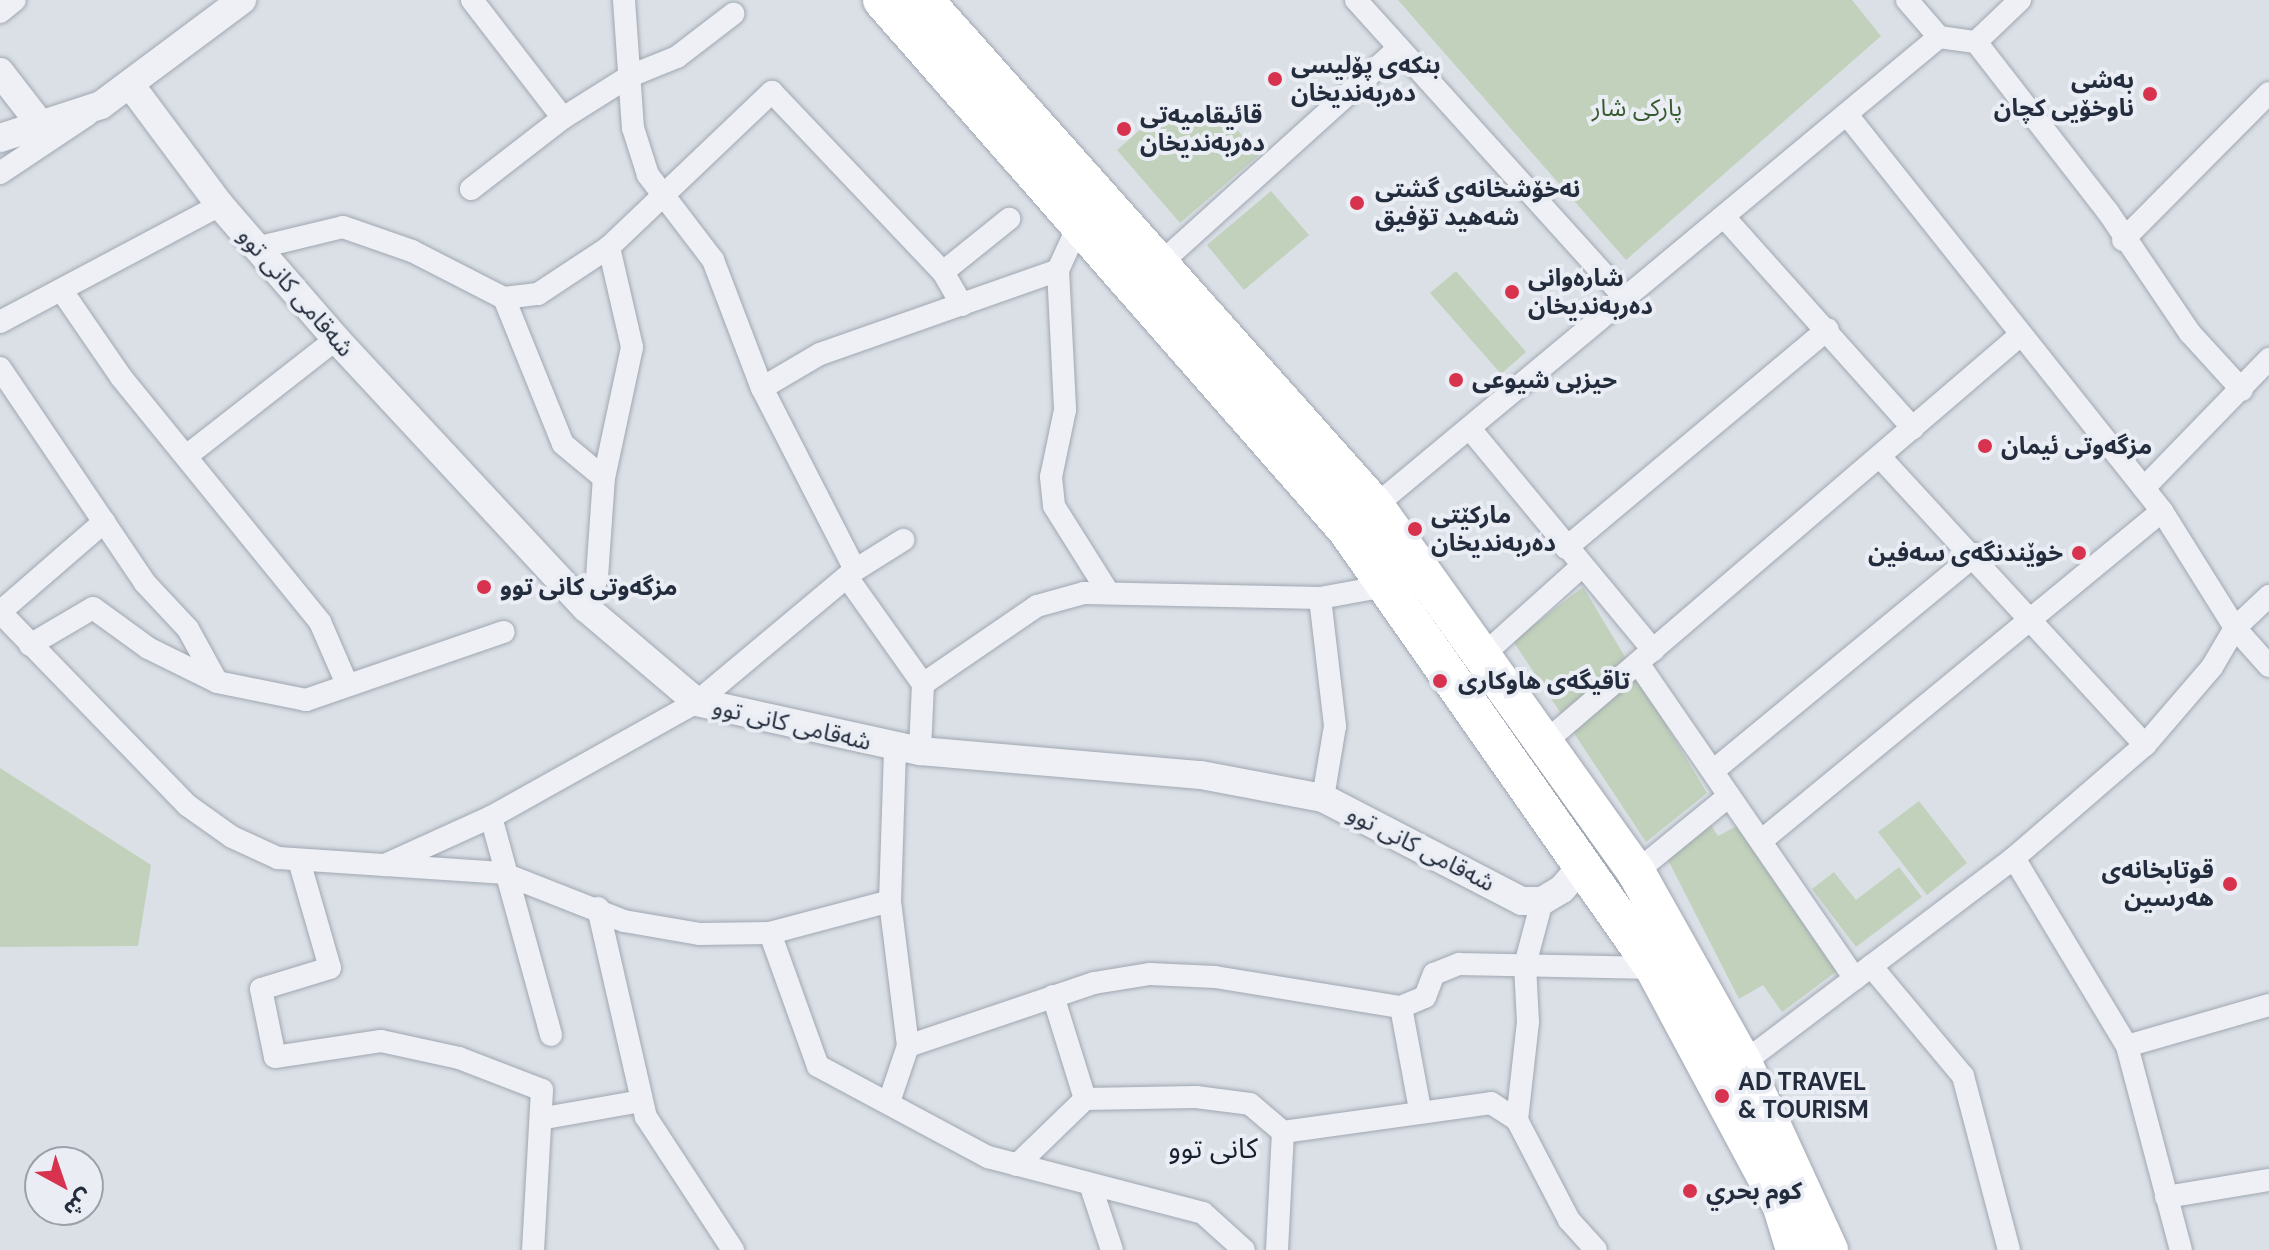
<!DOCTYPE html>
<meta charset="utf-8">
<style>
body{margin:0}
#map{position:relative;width:2269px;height:1250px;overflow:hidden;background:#dbe0e7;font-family:"DM Sans","Noto Sans Arabic",sans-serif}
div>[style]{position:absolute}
.green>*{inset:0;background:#c1d1bb}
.roads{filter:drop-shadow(0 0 2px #a0a7b1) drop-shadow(0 0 2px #a0a7b1)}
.minor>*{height:22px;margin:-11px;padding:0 11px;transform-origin:11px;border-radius:11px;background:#eef0f5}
.tertiary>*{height:28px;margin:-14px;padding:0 14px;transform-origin:14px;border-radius:14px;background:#eef0f5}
.trunk>*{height:38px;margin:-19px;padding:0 19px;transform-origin:19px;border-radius:19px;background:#fff}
.dots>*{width:22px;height:22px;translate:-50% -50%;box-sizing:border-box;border:4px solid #eaeef4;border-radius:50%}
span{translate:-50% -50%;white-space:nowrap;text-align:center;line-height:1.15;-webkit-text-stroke:8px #eaeef4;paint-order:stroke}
.poi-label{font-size:24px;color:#242d3e;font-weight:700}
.left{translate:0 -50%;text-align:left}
.right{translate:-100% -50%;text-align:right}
.park-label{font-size:24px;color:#385a30}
.street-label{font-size:24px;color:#242d3e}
.quarter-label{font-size:28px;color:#161f2e}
.north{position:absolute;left:24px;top:1146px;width:80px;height:80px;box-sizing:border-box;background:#eaeef4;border:2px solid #9ba1ab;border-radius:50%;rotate:140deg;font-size:22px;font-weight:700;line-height:32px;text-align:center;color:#242d3e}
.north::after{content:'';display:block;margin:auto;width:28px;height:36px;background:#d8334e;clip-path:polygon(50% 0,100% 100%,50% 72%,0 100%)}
</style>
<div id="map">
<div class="green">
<div style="clip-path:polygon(1398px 0,1852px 0,1881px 36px,1626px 260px)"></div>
<div style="clip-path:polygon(1214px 103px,1259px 155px,1180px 223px,1117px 150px,1166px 107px,1184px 128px)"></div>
<div style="clip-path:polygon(1271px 191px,1309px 235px,1244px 290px,1207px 245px)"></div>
<div style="clip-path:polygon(1456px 271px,1526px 352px,1501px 374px,1430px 293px)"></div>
<div style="clip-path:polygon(1583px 587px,1707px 793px,1646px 842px,1513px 641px)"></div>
<div style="clip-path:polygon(0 768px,151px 865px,138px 946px,0 947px)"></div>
<div style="clip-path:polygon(1919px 801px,1967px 863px,1927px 895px,1878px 832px)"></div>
<div style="clip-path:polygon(1711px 825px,1718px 836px,1737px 826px,1837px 971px,1782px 1012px,1763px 985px,1739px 999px,1667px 858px)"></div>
<div style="clip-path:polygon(1899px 867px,1922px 897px,1856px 947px,1812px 889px,1834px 872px,1856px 900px)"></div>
</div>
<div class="roads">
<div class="minor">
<div style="left:472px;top:0;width:149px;rotate:52.4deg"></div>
<div style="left:624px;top:0;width:128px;rotate:86deg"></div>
<div style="left:633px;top:128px;width:49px;rotate:72.3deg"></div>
<div style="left:648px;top:175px;width:107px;rotate:52.6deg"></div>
<div style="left:713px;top:260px;width:137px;rotate:69.1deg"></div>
<div style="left:762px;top:388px;width:204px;rotate:62.9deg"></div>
<div style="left:1356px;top:0;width:403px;rotate:47.9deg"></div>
<div style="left:1907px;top:0;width:49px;rotate:49.1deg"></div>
<div style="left:0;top:12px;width:19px;rotate:-39deg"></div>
<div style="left:1976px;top:42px;width:215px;rotate:52.2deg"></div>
<div style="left:2108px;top:212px;width:146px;rotate:55.9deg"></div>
<div style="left:2190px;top:333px;width:77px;rotate:47.6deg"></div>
<div style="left:1848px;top:116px;width:505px;rotate:51.52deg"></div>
<div style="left:2162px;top:511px;width:138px;rotate:58deg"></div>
<div style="left:2235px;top:628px;width:51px;rotate:48.2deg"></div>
<div style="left:0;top:173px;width:105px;rotate:-33.7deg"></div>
<div style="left:471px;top:189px;width:116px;rotate:-37.7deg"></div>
<div style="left:563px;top:118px;width:79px;rotate:-32.1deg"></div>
<div style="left:630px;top:76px;width:51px;rotate:-22deg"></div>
<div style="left:677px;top:57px;width:71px;rotate:-37.5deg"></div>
<div style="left:1725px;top:218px;width:282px;rotate:48.2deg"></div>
<div style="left:1079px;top:224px;width:51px;rotate:114.5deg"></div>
<div style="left:1058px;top:270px;width:140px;rotate:87.1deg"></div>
<div style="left:1065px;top:410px;width:68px;rotate:101.8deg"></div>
<div style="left:1051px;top:477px;width:29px;rotate:84deg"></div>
<div style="left:1054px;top:506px;width:102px;rotate:57.9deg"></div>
<div style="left:2123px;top:240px;width:207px;rotate:-45.2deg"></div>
<div style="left:256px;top:248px;width:89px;rotate:-13.6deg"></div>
<div style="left:343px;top:227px;width:73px;rotate:19.2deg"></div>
<div style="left:412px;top:251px;width:103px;rotate:27.1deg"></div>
<div style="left:504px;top:298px;width:34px;rotate:-7deg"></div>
<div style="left:538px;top:294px;width:85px;rotate:-33.5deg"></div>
<div style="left:609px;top:247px;width:225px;rotate:-43.6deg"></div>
<div style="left:772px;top:92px;width:248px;rotate:46.5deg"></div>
<div style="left:943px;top:272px;width:38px;rotate:60deg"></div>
<div style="left:1163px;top:261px;width:318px;rotate:-42.1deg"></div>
<div style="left:943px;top:272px;width:85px;rotate:-38.8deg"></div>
<div style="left:62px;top:291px;width:104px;rotate:55.5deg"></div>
<div style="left:121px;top:377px;width:316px;rotate:50.9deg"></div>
<div style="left:320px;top:622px;width:68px;rotate:66.5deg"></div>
<div style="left:504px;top:298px;width:157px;rotate:68deg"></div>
<div style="left:563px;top:444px;width:53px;rotate:39.7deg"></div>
<div style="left:0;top:322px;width:249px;rotate:-28deg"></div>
<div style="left:0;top:368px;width:259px;rotate:56deg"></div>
<div style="left:145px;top:583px;width:63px;rotate:46.9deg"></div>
<div style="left:188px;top:629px;width:60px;rotate:61.3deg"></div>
<div style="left:762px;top:388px;width:67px;rotate:-30.4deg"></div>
<div style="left:820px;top:354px;width:252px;rotate:-19.4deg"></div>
<div style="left:1471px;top:430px;width:286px;rotate:50.4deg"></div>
<div style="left:189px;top:454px;width:187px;rotate:-38deg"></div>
<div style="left:1881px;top:458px;width:390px;rotate:47.4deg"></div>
<div style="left:2144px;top:488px;width:180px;rotate:-45.9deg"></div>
<div style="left:1369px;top:511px;width:741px;rotate:-39.75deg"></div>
<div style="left:1939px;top:37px;width:37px;rotate:8deg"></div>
<div style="left:1976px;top:42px;width:61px;rotate:-43.7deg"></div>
<div style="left:1566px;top:548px;width:341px;rotate:-39.9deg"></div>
<div style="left:847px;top:577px;width:131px;rotate:54.6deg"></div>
<div style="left:923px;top:684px;width:67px;rotate:92.6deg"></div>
<div style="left:1320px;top:598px;width:129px;rotate:83.3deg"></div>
<div style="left:1335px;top:726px;width:73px;rotate:99.5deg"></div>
<div style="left:586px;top:608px;width:33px;rotate:-70deg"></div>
<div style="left:597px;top:577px;width:99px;rotate:-86deg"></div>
<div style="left:604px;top:478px;width:134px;rotate:-77.9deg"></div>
<div style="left:632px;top:347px;width:103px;rotate:-103deg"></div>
<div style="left:0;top:612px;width:269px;rotate:45.9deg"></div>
<div style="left:187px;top:805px;width:55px;rotate:35.4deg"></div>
<div style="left:232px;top:837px;width:51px;rotate:24.5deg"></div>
<div style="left:278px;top:858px;width:225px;rotate:3.8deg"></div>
<div style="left:502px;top:873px;width:131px;rotate:21.5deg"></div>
<div style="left:624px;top:921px;width:76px;rotate:9.8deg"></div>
<div style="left:699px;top:934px;width:71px;rotate:-0.8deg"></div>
<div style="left:770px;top:933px;width:124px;rotate:-14.9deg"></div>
<div style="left:0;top:612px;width:138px;rotate:-40.9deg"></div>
<div style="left:30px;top:645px;width:73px;rotate:-30.4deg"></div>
<div style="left:93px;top:608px;width:68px;rotate:36deg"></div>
<div style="left:148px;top:648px;width:77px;rotate:26.2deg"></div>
<div style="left:217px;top:682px;width:91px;rotate:11.4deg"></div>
<div style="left:306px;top:700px;width:209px;rotate:-19deg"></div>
<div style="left:1482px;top:656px;width:135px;rotate:-42deg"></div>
<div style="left:1638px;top:663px;width:383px;rotate:55.5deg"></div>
<div style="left:923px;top:684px;width:138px;rotate:-34.4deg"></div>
<div style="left:1037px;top:606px;width:49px;rotate:-15.5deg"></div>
<div style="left:1084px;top:593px;width:236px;rotate:1.2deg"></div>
<div style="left:1320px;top:598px;width:67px;rotate:-10.3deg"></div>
<div style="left:1544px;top:743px;width:624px;rotate:-40.58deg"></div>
<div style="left:1713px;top:771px;width:341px;rotate:-39.5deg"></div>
<div style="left:491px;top:817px;width:226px;rotate:74.6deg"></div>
<div style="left:1761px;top:841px;width:519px;rotate:-39.45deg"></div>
<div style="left:2014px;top:858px;width:219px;rotate:59deg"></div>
<div style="left:2127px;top:1046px;width:211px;rotate:75.2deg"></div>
<div style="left:300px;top:864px;width:108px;rotate:73.9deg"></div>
<div style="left:330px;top:968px;width:72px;rotate:163.1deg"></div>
<div style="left:261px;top:989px;width:69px;rotate:78.4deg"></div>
<div style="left:275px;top:1057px;width:107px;rotate:-8.6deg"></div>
<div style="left:381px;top:1041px;width:80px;rotate:12.3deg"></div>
<div style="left:459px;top:1058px;width:89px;rotate:21.1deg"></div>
<div style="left:542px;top:1090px;width:160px;rotate:93.2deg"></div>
<div style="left:385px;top:865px;width:116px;rotate:-24.4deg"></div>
<div style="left:491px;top:817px;width:236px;rotate:-29.2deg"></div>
<div style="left:697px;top:702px;width:206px;rotate:-39.9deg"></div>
<div style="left:855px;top:570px;width:57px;rotate:-32deg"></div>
<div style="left:1636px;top:872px;width:120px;rotate:-39.3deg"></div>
<div style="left:1542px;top:901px;width:66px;rotate:104.9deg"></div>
<div style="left:1525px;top:965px;width:57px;rotate:87deg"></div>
<div style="left:1528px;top:1022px;width:99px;rotate:96.4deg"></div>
<div style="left:1517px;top:1120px;width:113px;rotate:62.5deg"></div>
<div style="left:1569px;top:1220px;width:40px;rotate:48deg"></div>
<div style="left:598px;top:908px;width:214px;rotate:77.1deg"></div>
<div style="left:646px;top:1117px;width:159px;rotate:56.8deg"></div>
<div style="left:770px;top:933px;width:141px;rotate:70.2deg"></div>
<div style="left:818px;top:1066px;width:193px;rotate:28.2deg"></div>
<div style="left:988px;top:1157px;width:222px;rotate:14.6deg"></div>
<div style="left:1203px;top:1213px;width:55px;rotate:42.1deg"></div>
<div style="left:1871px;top:966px;width:143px;rotate:50.1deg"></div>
<div style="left:1963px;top:1076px;width:180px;rotate:75.2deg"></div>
<div style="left:1053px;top:996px;width:108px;rotate:72.7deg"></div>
<div style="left:1401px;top:1007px;width:105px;rotate:79.5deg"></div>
<div style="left:908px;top:1046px;width:196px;rotate:-18.7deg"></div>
<div style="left:1094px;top:983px;width:57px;rotate:-9.1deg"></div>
<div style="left:1150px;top:974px;width:65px;rotate:2.6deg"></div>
<div style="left:1215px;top:977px;width:188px;rotate:9.2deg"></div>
<div style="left:1401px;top:1007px;width:26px;rotate:-23deg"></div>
<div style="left:1425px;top:997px;width:25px;rotate:-69deg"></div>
<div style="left:1434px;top:974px;width:27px;rotate:-22deg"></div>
<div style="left:1459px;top:964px;width:195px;rotate:1.2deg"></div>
<div style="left:2127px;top:1046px;width:148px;rotate:-16.1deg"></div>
<div style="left:1743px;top:1063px;width:340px;rotate:-37.1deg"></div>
<div style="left:2014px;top:858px;width:173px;rotate:-40.8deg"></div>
<div style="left:2145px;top:745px;width:103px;rotate:-49.3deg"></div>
<div style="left:2212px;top:667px;width:45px;rotate:-59.5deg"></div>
<div style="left:2235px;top:628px;width:47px;rotate:-43.3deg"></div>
<div style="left:889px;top:1102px;width:59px;rotate:-71.3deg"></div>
<div style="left:908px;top:1046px;width:146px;rotate:-97.1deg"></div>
<div style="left:890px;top:901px;width:154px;rotate:-88.1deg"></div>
<div style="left:545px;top:1118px;width:97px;rotate:-10deg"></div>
<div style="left:1017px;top:1165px;width:95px;rotate:-44.1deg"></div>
<div style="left:1085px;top:1099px;width:111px;rotate:-1deg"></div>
<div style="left:1196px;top:1097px;width:54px;rotate:7.4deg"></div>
<div style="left:1250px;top:1104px;width:43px;rotate:40.3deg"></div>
<div style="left:1283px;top:1132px;width:210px;rotate:-7.9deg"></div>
<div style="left:1491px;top:1103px;width:31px;rotate:33deg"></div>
<div style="left:1091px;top:1187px;width:66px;rotate:71.6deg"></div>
<div style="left:2166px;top:1197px;width:104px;rotate:-9.4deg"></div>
<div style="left:1277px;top:1250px;width:118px;rotate:-87.1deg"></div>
</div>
<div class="tertiary">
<div style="left:0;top:72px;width:67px;rotate:52.3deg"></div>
<div style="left:132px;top:87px;width:147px;rotate:53.3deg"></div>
<div style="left:220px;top:205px;width:177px;rotate:49.1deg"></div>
<div style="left:336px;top:339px;width:367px;rotate:47.1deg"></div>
<div style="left:586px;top:608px;width:145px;rotate:40.3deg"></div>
<div style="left:697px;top:702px;width:228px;rotate:12.4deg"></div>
<div style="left:920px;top:751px;width:282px;rotate:4.9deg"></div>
<div style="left:1201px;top:775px;width:124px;rotate:10.7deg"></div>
<div style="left:1323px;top:798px;width:224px;rotate:27.4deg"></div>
<div style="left:1522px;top:901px;width:20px"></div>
<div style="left:1542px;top:901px;width:23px;rotate:-31deg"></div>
<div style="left:1562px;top:889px;width:33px;rotate:-49deg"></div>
<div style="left:0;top:138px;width:106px;rotate:-18.1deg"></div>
<div style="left:101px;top:105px;width:176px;rotate:-36.7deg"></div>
</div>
<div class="trunk">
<div style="left:882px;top:0;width:704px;rotate:48.75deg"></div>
<div style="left:1346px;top:529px;width:536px;rotate:54.95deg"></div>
<div style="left:1654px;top:968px;width:271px;rotate:61.8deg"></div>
<div style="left:1782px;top:1207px;width:45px;rotate:73.2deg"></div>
<div style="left:924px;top:0;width:678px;rotate:48.29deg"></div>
<div style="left:1375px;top:506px;width:450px;rotate:54.5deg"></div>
<div style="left:1636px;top:872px;width:219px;rotate:60.7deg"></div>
<div style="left:1743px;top:1063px;width:206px;rotate:65.3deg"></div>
</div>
</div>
<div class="dots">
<div style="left:1275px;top:79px;background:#d8334e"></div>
<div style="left:2150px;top:94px;background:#d8334e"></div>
<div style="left:1124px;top:129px;background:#d8334e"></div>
<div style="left:1357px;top:203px;background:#d8334e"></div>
<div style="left:1512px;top:292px;background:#d8334e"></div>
<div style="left:1456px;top:380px;background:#d8334e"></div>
<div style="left:1985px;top:446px;background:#d8334e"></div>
<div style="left:1415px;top:529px;background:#d8334e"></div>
<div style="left:2079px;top:553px;background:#d8334e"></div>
<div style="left:484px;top:587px;background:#d8334e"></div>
<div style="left:1440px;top:681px;background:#d8334e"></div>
<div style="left:2230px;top:884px;background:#d8334e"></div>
<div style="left:1722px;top:1096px;background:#d8334e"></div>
<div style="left:1690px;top:1191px;background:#d8334e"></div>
</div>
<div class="poi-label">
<span class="left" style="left:1291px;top:79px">بنکەی پۆلیسی<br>دەربەندیخان</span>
<span class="right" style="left:2134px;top:94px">بەشی<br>ناوخۆیی کچان</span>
<span class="left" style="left:1140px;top:129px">قائیقامیەتی<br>دەربەندیخان</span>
<span class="left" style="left:1375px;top:203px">نەخۆشخانەی گشتی<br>شەهید تۆفیق</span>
<span class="left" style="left:1528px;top:292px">شارەوانی<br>دەربەندیخان</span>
<span class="left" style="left:1472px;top:380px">حیزبی شیوعی</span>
<span class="left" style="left:2001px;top:446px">مزگەوتی ئیمان</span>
<span class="left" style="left:1431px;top:529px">مارکێتی<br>دەربەندیخان</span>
<span class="right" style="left:2063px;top:553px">خوێندنگەی سەفین</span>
<span class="left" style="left:500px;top:587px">مزگەوتی کانی توو</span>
<span class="left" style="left:1458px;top:681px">تاقیگەی هاوکاری</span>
<span class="right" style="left:2214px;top:884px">قوتابخانەی<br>هەرسین</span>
<span class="left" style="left:1738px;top:1096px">AD TRAVEL<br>&amp; TOURISM</span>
<span class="left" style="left:1706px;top:1191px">کوم بحري</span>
</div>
<div class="park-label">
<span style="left:1637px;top:108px">پاركى شار</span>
</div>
<div class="street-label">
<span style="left:296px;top:292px;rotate:49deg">شەقامی کانی توو</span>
<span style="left:792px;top:724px;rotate:13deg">شەقامی کانی توو</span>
<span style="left:1421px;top:848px;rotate:27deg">شەقامی کانی توو</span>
</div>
<div class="quarter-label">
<span style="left:1213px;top:1149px">کانی توو</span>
</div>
<div class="north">ش</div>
</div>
